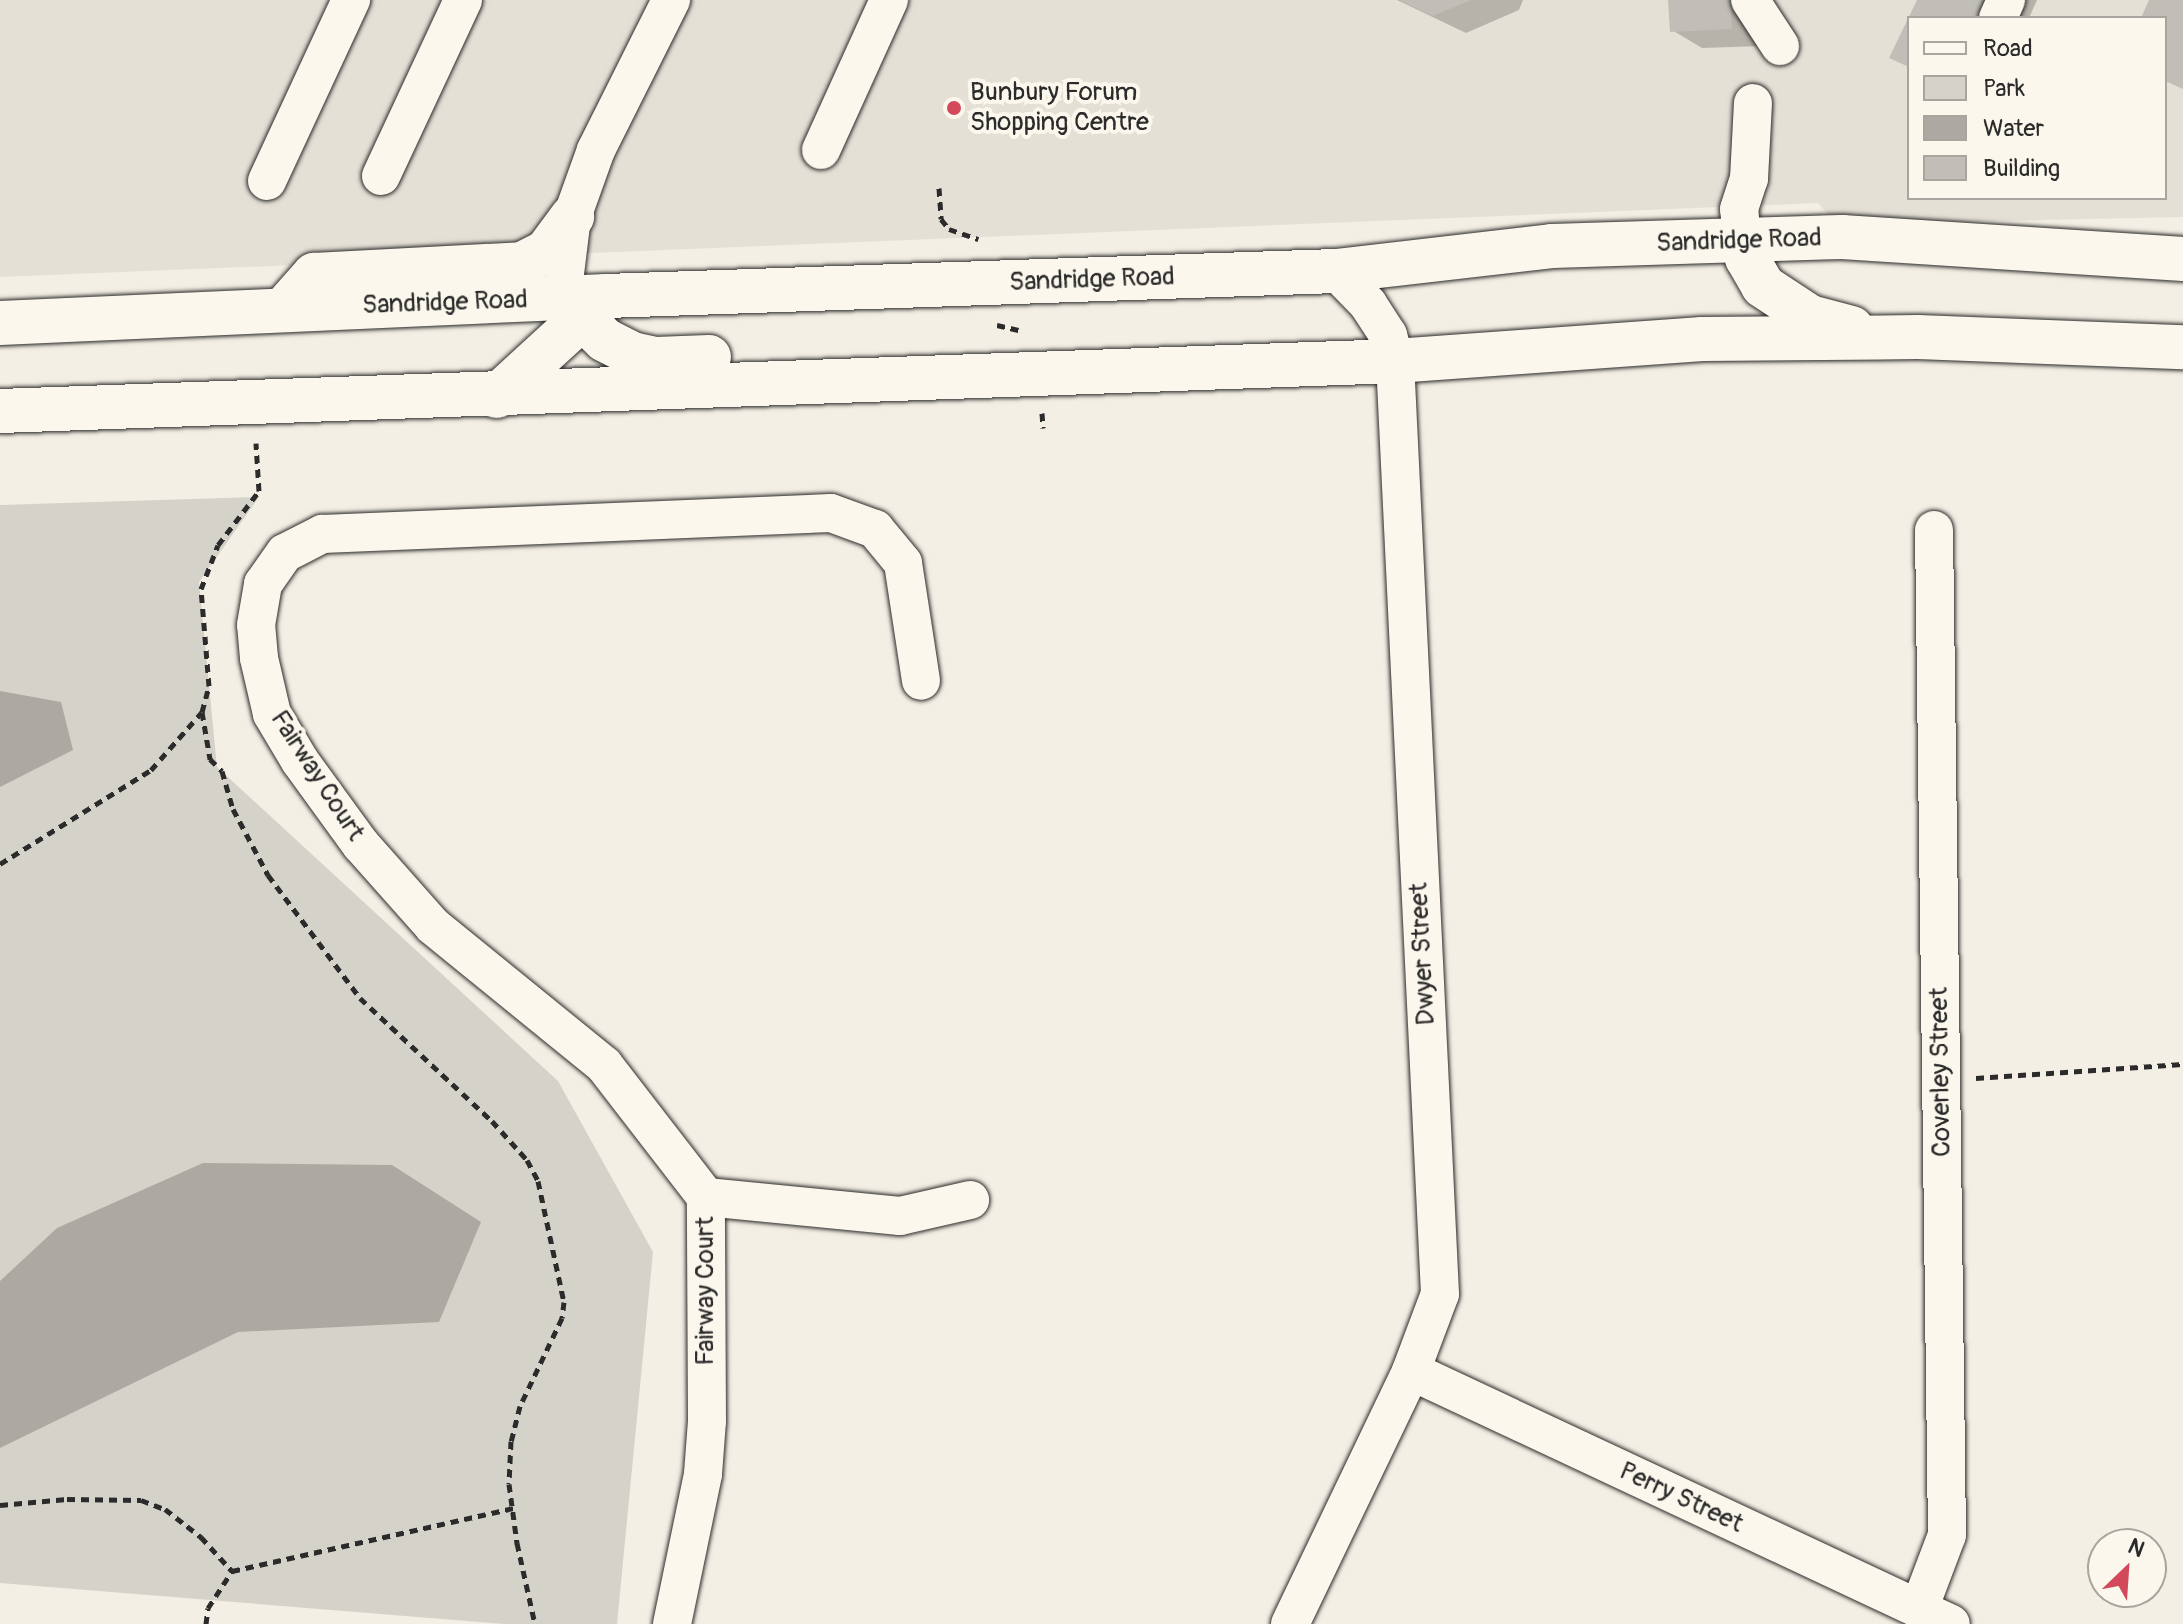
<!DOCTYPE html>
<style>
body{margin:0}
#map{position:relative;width:2183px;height:1624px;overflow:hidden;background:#f3efe4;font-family:Pangolin,sans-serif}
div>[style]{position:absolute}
.built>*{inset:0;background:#e4e0d6}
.green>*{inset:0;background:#d5d2c9}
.water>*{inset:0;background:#aca9a2}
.shadow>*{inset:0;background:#0003}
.building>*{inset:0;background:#c0beb6}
.path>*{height:5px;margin-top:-2.5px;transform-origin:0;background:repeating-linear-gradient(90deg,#2b2b2b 0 8px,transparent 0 14px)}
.roads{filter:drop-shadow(0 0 2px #2b2b2b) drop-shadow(0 0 2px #2b2b2b)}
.minor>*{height:38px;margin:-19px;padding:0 19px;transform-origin:19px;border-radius:19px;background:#fbf7ec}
.major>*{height:44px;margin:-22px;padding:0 22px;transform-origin:22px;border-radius:22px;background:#fbf7ec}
.dots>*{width:22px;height:22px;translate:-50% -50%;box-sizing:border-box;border:4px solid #fbf7ec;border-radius:50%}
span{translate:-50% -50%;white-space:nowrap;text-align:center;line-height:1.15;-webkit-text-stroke:8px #fbf7ec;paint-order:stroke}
.poi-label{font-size:26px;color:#2b2b2b}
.left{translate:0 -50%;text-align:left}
.street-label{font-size:26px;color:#2b2b2b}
.legend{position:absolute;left:1907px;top:16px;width:260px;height:184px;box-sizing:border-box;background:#fbf7ec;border:2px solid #a8a59f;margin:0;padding:10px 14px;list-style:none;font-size:24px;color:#2b2b2b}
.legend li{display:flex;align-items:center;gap:16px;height:40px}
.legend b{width:40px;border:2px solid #a8a59f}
.north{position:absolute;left:2087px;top:1528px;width:80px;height:80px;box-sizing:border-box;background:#fbf7ec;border:2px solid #a8a59f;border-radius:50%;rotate:25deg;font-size:22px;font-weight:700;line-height:32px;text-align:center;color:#2b2b2b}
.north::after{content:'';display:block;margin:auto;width:28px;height:36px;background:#d1495b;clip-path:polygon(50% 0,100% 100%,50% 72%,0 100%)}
</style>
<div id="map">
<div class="built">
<div style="clip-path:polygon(evenodd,0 0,2183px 0,2183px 217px,1852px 224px,1831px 218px,1818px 203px,0 277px,0 0,1909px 18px,2165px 18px,2165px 198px,1909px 198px,1909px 18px)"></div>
</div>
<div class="green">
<div style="clip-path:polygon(259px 497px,199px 582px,217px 767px,558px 1081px,653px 1252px,617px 1624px,504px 1624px,0 1583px,0 505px)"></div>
</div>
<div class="water">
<div style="clip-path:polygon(0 691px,61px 702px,73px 750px,0 787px)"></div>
<div style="clip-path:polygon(203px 1163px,392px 1165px,481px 1222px,439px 1322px,238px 1332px,0 1448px,0 1281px,57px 1228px)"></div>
</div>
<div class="shadow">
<div style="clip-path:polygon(1397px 0,1523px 0,1519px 10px,1466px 33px)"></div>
<div style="clip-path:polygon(1670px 0,1760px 0,1762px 46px,1702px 48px,1672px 30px)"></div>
<div style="clip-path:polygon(1919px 0,2037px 0,2029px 18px,1910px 18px)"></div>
</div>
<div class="building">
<div style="clip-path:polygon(1399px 0,1471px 0,1433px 16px)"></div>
<div style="clip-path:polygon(1668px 0,1730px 0,1732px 29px,1670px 32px)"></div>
<div style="clip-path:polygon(1917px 0,1998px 0,1990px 18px,1909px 18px,1909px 67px,1889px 58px)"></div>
<div style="clip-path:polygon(2149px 0,2183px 0,2183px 89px,2165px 81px,2165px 18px,2141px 18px)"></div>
</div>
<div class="path">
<div style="left:939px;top:188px;width:31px;rotate:86deg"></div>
<div style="left:941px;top:219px;width:13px;rotate:51deg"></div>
<div style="left:949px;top:229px;width:31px;rotate:19deg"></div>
<div style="left:997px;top:325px;width:22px;rotate:13deg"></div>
<div style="left:1042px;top:413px;width:15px;rotate:86deg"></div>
<div style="left:202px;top:712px;width:48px;rotate:80.3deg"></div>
<div style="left:210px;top:759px;width:17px;rotate:45deg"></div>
<div style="left:222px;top:771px;width:40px;rotate:74deg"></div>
<div style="left:233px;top:809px;width:75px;rotate:62.1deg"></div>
<div style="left:268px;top:875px;width:154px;rotate:53.2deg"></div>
<div style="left:360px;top:998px;width:180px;rotate:43deg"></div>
<div style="left:492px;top:1121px;width:52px;rotate:48.1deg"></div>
<div style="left:527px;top:1160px;width:24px;rotate:62deg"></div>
<div style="left:538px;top:1181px;width:124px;rotate:77.9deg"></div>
<div style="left:564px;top:1302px;width:16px;rotate:97deg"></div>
<div style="left:562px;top:1318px;width:98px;rotate:115.5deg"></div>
<div style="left:520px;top:1406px;width:36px;rotate:104deg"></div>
<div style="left:511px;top:1441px;width:43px;rotate:92.7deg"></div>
<div style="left:509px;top:1484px;width:60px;rotate:82.3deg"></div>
<div style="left:517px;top:1543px;width:83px;rotate:77.5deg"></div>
<div style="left:0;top:864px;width:178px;rotate:-31.9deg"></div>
<div style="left:151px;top:770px;width:77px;rotate:-48.7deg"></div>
<div style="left:202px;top:712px;width:27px;rotate:-75deg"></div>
<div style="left:209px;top:686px;width:97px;rotate:-94.7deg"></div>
<div style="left:201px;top:589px;width:47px;rotate:-68.9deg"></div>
<div style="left:218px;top:545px;width:68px;rotate:-52.8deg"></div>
<div style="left:259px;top:491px;width:48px;rotate:-93.6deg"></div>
<div style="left:1976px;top:1078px;width:207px;rotate:-3.9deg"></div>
<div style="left:0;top:1505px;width:67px;rotate:-5.1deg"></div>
<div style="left:67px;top:1499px;width:74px;rotate:0.8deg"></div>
<div style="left:141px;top:1500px;width:26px;rotate:21deg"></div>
<div style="left:165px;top:1509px;width:46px;rotate:37.9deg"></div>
<div style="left:201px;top:1537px;width:46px;rotate:47.6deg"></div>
<div style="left:206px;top:1624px;width:16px;rotate:-83deg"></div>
<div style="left:208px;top:1608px;width:44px;rotate:-57deg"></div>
<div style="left:232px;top:1571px;width:288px;rotate:-12.6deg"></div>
</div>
<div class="roads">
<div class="minor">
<div style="left:1750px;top:0;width:55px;rotate:56.9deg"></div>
<div style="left:1998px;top:18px;width:20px;rotate:-66deg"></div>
<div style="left:821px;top:150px;width:165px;rotate:-65.6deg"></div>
<div style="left:381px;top:176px;width:194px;rotate:-65deg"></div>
<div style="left:267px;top:181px;width:200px;rotate:-65.1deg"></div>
<div style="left:1742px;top:241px;width:32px;rotate:-95deg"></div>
<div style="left:1739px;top:209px;width:32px;rotate:-72deg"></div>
<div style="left:1749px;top:179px;width:76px;rotate:-87deg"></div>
<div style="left:562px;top:298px;width:82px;rotate:-83deg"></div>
<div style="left:572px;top:217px;width:71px;rotate:-70.3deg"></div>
<div style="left:596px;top:150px;width:168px;rotate:-63.4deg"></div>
<div style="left:706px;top:1197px;width:195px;rotate:5.6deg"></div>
<div style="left:900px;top:1216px;width:72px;rotate:-12.9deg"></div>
<div style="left:1411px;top:1371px;width:596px;rotate:25.1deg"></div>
<div style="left:1919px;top:1609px;width:79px;rotate:-69.3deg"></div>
<div style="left:1947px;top:1535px;width:1005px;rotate:-90.74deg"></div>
<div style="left:672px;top:1624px;width:153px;rotate:-78.3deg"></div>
<div style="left:703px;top:1474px;width:53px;rotate:-85.7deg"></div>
<div style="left:707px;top:1421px;width:224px;rotate:-90.3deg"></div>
<div style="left:706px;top:1197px;width:167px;rotate:-127.7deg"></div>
<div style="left:604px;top:1065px;width:220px;rotate:-140.9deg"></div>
<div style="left:433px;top:926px;width:108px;rotate:-131.6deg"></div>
<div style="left:361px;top:845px;width:104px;rotate:-126deg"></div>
<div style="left:300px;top:761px;width:55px;rotate:-120.8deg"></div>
<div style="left:272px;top:714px;width:57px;rotate:-103.1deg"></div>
<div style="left:259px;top:658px;width:33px;rotate:-95deg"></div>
<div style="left:256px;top:625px;width:42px;rotate:-80.3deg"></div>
<div style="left:263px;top:584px;width:38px;rotate:-55deg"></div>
<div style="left:285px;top:553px;width:42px;rotate:-27.2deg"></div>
<div style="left:322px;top:534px;width:509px;rotate:-2.36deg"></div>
<div style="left:831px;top:513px;width:47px;rotate:20deg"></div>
<div style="left:875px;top:529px;width:44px;rotate:50.5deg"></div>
<div style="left:903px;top:563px;width:119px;rotate:81.3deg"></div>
<div style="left:1290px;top:1624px;width:280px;rotate:-64.4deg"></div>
<div style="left:1411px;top:1371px;width:82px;rotate:-69.4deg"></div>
<div style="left:1440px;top:1294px;width:934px;rotate:-92.76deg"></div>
<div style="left:1395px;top:361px;width:27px;rotate:-105deg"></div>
<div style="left:1388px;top:335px;width:37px;rotate:-123deg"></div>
<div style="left:1368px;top:304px;width:46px;rotate:-134.1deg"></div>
</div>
<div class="major">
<div style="left:1742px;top:241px;width:18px;rotate:74deg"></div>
<div style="left:1747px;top:258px;width:32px;rotate:60deg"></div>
<div style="left:1763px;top:286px;width:56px;rotate:33.4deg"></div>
<div style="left:1810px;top:317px;width:43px;rotate:14.7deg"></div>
<div style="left:562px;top:298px;width:60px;rotate:44.3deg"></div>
<div style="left:605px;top:340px;width:30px;rotate:27deg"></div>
<div style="left:632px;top:354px;width:25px;rotate:12deg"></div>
<div style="left:656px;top:359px;width:53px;rotate:-2.2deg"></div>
<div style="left:283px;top:310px;width:47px;rotate:-48.5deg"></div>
<div style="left:314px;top:275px;width:208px;rotate:-3deg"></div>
<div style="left:522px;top:264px;width:27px;rotate:-27deg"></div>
<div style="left:546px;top:252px;width:44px;rotate:-53.4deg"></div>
<div style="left:0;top:323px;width:607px;rotate:-2.55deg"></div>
<div style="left:606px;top:296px;width:730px;rotate:-1.96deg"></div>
<div style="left:1336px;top:271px;width:217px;rotate:-6.6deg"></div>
<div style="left:1552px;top:246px;width:290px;rotate:-1.8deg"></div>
<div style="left:1842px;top:237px;width:342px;rotate:3.7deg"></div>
<div style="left:497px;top:396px;width:145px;rotate:-42.5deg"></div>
<div style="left:0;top:411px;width:1396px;rotate:-2.05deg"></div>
<div style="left:1395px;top:361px;width:308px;rotate:-4.1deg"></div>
<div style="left:1702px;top:339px;width:216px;rotate:-0.5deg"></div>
<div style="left:1918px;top:337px;width:265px;rotate:2.2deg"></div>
</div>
</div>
<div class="dots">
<div style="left:954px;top:108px;background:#d1495b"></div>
</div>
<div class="poi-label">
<span class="left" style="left:970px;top:108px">Bunbury Forum<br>Shopping Centre</span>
</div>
<div class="street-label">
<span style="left:1739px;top:241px;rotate:-2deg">Sandridge Road</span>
<span style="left:1092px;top:280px;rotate:-2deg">Sandridge Road</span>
<span style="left:445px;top:303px;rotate:-2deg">Sandridge Road</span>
<span style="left:317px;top:776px;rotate:57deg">Fairway Court</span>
<span style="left:1423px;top:954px;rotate:-93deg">Dwyer Street</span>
<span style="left:1941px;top:1072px;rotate:-91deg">Coverley Street</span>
<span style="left:706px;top:1291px;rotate:-90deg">Fairway Court</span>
<span style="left:1681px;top:1498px;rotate:25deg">Perry Street</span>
</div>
<ul class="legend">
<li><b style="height:10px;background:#fbf7ec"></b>Road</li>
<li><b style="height:22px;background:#d5d2c9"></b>Park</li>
<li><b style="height:22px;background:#aca9a2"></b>Water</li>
<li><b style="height:22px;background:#c0beb6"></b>Building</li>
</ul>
<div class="north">N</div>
</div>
